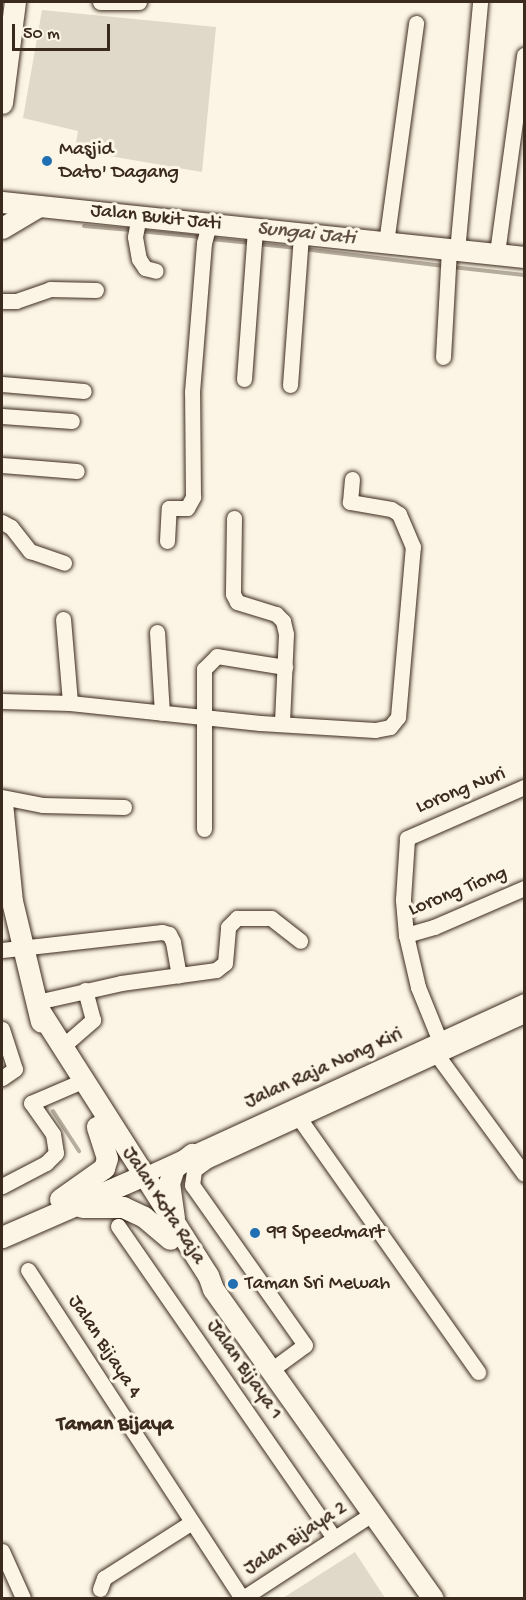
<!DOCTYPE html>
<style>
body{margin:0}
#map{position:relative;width:526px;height:1600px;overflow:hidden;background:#fcf5e5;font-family:"Gochi Hand",sans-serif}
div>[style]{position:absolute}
.green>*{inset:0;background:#e0d8c8}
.stream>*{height:4px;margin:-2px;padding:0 2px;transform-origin:2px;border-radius:2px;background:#b7ad9e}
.roads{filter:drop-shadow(0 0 2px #3b2a1e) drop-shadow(0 0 2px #3b2a1e)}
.street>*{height:15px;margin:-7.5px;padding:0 7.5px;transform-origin:7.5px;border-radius:7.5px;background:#fcf5e5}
.secondary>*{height:21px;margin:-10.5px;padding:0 10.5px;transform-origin:10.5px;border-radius:10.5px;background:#fcf5e5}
.dots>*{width:16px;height:16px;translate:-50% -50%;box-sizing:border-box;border:3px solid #fcf5e5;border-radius:50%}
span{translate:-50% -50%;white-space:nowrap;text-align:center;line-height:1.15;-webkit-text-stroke:6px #fcf5e5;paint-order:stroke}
.poi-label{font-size:20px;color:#3b2a1e}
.left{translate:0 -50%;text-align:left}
.street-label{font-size:20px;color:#3b2a1e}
.water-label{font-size:21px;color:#605144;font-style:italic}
.neighbourhood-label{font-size:21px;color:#3b2a1e;font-weight:700}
.frame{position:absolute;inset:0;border:3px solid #3b2a1e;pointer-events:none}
.scale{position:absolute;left:12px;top:24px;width:98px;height:27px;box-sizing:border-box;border:3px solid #3b2a1e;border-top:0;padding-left:8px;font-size:18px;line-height:21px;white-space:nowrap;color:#3b2a1e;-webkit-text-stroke:4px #fcf5e5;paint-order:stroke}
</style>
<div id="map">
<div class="green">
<div style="clip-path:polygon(42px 10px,216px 27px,202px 172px,75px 150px,78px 131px,23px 118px)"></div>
<div style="clip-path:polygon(355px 1552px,385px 1598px,283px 1598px)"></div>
</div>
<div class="stream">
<div style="left:84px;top:226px;width:47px;rotate:4.9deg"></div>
<div style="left:139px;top:231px;width:61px;rotate:5.6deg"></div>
<div style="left:211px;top:239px;width:40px;rotate:5.7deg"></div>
<div style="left:258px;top:244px;width:37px;rotate:6deg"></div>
<div style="left:303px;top:249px;width:142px;rotate:6.9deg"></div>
<div style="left:452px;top:267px;width:72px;rotate:6.3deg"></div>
<div style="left:53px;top:1111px;width:48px;rotate:57deg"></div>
</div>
<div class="roads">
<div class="street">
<div style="left:100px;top:2px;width:39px"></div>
<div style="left:139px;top:216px;width:21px;rotate:101deg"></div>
<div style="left:135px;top:237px;width:22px;rotate:80deg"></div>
<div style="left:139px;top:259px;width:11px;rotate:56deg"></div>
<div style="left:145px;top:268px;width:11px;rotate:15deg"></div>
<div style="left:386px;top:243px;width:222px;rotate:-82.2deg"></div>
<div style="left:457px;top:251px;width:250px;rotate:-84.7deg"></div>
<div style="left:497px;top:253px;width:200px;rotate:-82.2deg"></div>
<div style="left:2px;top:301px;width:14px"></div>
<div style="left:16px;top:301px;width:36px;rotate:-19deg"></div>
<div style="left:50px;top:289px;width:46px;rotate:1.2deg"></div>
<div style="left:443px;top:357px;width:107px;rotate:-86.8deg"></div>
<div style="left:244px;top:379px;width:150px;rotate:-85.8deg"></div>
<div style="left:2px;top:384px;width:82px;rotate:4.9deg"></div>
<div style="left:290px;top:385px;width:151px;rotate:-85.8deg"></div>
<div style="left:2px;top:416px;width:70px;rotate:4.1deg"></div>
<div style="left:2px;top:465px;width:75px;rotate:4.6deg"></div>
<div style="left:234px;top:518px;width:76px;rotate:90.8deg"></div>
<div style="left:233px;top:594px;width:9px;rotate:63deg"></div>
<div style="left:237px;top:602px;width:41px;rotate:17.1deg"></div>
<div style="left:276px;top:614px;width:10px;rotate:45deg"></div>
<div style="left:283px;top:621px;width:13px;rotate:77deg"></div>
<div style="left:286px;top:634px;width:88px;rotate:92.6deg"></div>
<div style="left:2px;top:522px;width:10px;rotate:29deg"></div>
<div style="left:11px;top:527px;width:31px;rotate:52deg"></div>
<div style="left:30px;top:551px;width:36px;rotate:19deg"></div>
<div style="left:167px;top:541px;width:33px;rotate:-87deg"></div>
<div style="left:169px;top:508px;width:18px"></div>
<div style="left:187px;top:508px;width:13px;rotate:-61deg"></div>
<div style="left:193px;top:497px;width:105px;rotate:-90.5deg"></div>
<div style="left:192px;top:392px;width:149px;rotate:-85.4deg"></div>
<div style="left:204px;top:243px;width:20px;rotate:-75deg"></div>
<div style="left:63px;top:619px;width:84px;rotate:85.2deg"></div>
<div style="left:157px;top:632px;width:81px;rotate:86.5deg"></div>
<div style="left:2px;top:701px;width:68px;rotate:1.7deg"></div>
<div style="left:70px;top:703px;width:191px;rotate:6deg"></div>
<div style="left:260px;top:723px;width:115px;rotate:3.5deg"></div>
<div style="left:375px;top:730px;width:15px;rotate:-11deg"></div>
<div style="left:390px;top:727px;width:13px;rotate:-51deg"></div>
<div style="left:398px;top:717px;width:171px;rotate:-85deg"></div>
<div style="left:413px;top:547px;width:36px;rotate:-113deg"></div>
<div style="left:399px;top:514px;width:9px;rotate:-148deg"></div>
<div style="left:391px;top:509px;width:42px;rotate:-170.3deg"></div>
<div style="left:350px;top:502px;width:23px;rotate:-85deg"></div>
<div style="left:2px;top:797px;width:42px;rotate:11deg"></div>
<div style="left:43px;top:805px;width:81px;rotate:1.4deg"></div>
<div style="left:204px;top:829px;width:160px;rotate:-90deg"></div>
<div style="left:204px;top:669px;width:18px;rotate:-45deg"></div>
<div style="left:217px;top:656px;width:69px;rotate:9.2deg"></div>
<div style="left:406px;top:935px;width:29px;rotate:-16deg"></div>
<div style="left:434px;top:927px;width:98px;rotate:-23.4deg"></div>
<div style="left:2px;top:950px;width:161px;rotate:-6.4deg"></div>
<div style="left:162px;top:932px;width:7px;rotate:16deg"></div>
<div style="left:169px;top:934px;width:9px;rotate:63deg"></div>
<div style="left:173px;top:942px;width:34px;rotate:80deg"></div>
<div style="left:37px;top:1002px;width:86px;rotate:-12.7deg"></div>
<div style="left:121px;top:983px;width:96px;rotate:-7.8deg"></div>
<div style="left:216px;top:970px;width:11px;rotate:-38deg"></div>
<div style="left:225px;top:963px;width:36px;rotate:-85deg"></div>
<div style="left:228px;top:927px;width:13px;rotate:-45deg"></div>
<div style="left:237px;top:918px;width:34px"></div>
<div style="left:271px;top:918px;width:37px;rotate:38deg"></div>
<div style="left:2px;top:1029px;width:42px;rotate:72deg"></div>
<div style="left:15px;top:1069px;width:16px;rotate:145deg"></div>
<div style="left:439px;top:1039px;width:56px;rotate:-112deg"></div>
<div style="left:418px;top:987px;width:53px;rotate:-103deg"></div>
<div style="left:406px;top:935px;width:36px;rotate:-95deg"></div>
<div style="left:403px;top:899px;width:61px;rotate:-86.2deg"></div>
<div style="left:407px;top:838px;width:128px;rotate:-23.6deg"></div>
<div style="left:63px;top:1046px;width:40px;rotate:-41deg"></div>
<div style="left:93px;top:1020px;width:31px;rotate:-105deg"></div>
<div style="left:437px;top:1055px;width:147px;rotate:53.8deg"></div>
<div style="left:299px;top:1118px;width:311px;rotate:54.8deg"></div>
<div style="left:142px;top:1176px;width:420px;rotate:-24.6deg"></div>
<div style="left:2px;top:1186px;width:50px;rotate:-27.6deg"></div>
<div style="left:46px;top:1163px;width:14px;rotate:-45deg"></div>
<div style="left:56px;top:1153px;width:19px;rotate:-99deg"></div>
<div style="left:53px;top:1134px;width:38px;rotate:-125deg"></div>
<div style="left:31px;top:1103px;width:56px;rotate:-23.3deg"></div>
<div style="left:118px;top:1226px;width:379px;rotate:55.3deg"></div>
<div style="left:28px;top:1270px;width:392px;rotate:56.9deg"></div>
<div style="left:271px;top:1370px;width:42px;rotate:-36.3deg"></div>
<div style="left:305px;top:1345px;width:196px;rotate:-125.2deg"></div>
<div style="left:192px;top:1185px;width:15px;rotate:-82deg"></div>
<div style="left:194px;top:1170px;width:17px;rotate:-36deg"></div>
<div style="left:208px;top:1160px;width:348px;rotate:-24.6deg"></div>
<div style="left:2px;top:1551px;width:51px;rotate:65.9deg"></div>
<div style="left:100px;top:1589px;width:12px;rotate:-70deg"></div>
<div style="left:104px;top:1578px;width:104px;rotate:-32.5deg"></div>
<div style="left:243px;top:1598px;width:154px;rotate:-33.1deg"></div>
</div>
<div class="secondary">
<div style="left:2px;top:103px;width:102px;rotate:-82.7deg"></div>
<div style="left:2px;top:202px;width:525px;rotate:6.01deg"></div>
<div style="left:2px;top:228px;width:43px;rotate:-30.7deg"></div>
<div style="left:2px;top:803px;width:99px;rotate:84.2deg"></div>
<div style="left:12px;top:901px;width:124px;rotate:76.5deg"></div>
<div style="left:39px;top:1010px;width:314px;rotate:57.5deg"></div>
<div style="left:208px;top:1275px;width:15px;rotate:70deg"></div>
<div style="left:213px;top:1289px;width:379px;rotate:54.6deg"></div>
<div style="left:60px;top:1199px;width:54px;rotate:-35.2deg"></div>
<div style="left:104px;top:1168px;width:10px;rotate:-73deg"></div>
<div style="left:107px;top:1158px;width:33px;rotate:-108deg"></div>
<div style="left:82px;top:1207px;width:41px"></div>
<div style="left:123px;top:1207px;width:23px;rotate:25deg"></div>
<div style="left:144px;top:1217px;width:34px;rotate:40deg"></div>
<div style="left:174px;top:1218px;width:35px;rotate:-98deg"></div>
<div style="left:169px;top:1183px;width:16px;rotate:-72deg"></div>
<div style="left:174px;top:1168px;width:23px;rotate:-38deg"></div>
<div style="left:2px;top:1237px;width:153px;rotate:-23.5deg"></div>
</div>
</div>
<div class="dots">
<div style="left:47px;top:161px;background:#1f6fb2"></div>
<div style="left:255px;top:1233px;background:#1f6fb2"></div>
<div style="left:233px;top:1284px;background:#1f6fb2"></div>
</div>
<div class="poi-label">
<span class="left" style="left:59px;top:162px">Masjid<br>Dato' Dagang</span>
<span class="left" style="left:267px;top:1233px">99 Speedmart</span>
<span class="left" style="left:245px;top:1284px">Taman Sri Mewah</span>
</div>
<div class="street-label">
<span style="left:156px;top:218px;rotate:6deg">Jalan Bukit Jati</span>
<span style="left:461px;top:791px;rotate:-22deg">Lorong Nuri</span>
<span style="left:458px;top:892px;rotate:-22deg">Lorong Tiong</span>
<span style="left:324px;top:1069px;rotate:-24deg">Jalan Raja Nong Kiri</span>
<span style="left:163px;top:1206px;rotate:57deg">Jalan Kota Raja</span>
<span style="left:104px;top:1347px;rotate:57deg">Jalan Bijaya 4</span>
<span style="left:244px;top:1370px;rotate:55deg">Jalan Bijaya 1</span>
<span style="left:296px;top:1539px;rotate:-33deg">Jalan Bijaya 2</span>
</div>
<div class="water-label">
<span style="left:306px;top:235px;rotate:6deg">Sungai Jati</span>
</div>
<div class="neighbourhood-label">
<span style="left:115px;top:1426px">Taman Bijaya</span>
</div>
<div class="frame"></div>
<div class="scale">50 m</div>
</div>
